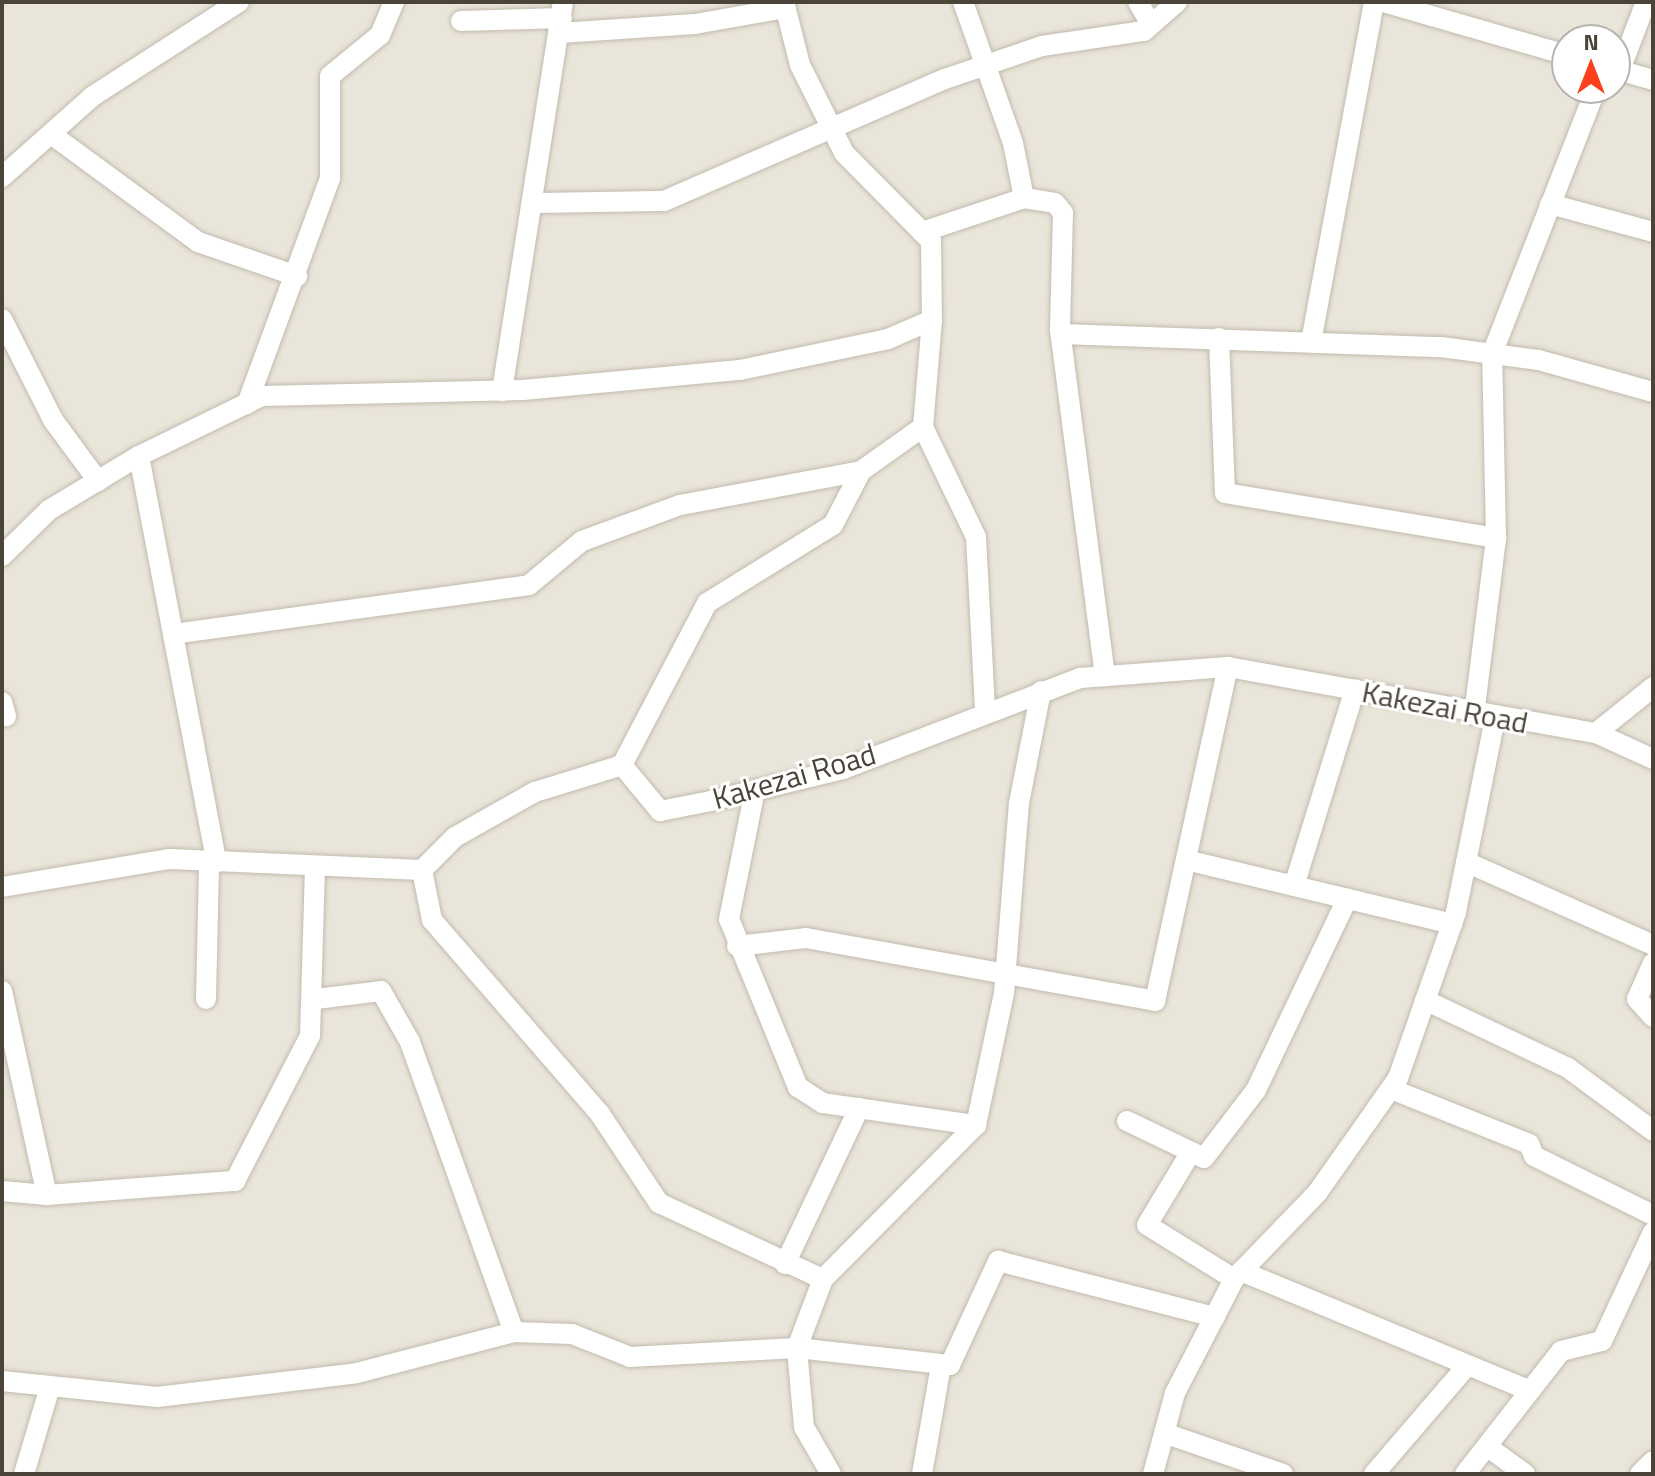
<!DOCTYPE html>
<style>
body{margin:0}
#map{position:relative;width:1655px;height:1476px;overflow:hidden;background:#f6f3ec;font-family:"Titillium Web",sans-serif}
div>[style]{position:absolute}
.residential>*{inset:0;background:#eae5da}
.roads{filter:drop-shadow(0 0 2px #c2bbae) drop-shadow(0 0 2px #c2bbae)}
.street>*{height:20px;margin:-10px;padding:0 10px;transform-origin:10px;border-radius:10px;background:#fff}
span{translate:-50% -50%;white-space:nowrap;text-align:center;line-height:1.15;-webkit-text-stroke:6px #fff;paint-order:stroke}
.street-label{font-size:30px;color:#4b4439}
.frame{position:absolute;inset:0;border:4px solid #4b4439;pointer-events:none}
.north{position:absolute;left:1551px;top:24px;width:80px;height:80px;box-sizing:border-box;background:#fff;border:2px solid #b7b4b0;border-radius:50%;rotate:0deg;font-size:22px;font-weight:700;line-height:32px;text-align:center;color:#4b4439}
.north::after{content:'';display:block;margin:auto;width:28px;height:36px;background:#fc3f1d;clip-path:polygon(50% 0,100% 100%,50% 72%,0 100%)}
</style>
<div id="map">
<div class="residential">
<div style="clip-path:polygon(evenodd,2px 2px,1653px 2px,1653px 1474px,2px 1474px,2px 2px,1567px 40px,1615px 40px,1615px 88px,1567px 88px,1567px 40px)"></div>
</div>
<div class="roads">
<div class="street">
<div style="left:784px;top:2px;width:65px;rotate:75.7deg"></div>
<div style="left:800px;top:65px;width:98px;rotate:63.4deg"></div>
<div style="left:844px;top:153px;width:124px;rotate:45.3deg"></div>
<div style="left:931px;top:241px;width:79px;rotate:89.3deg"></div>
<div style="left:1138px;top:2px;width:24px;rotate:60deg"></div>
<div style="left:1383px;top:2px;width:191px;rotate:16.1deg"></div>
<div style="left:461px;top:21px;width:101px;rotate:-1.7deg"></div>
<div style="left:560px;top:33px;width:135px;rotate:-3.8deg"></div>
<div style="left:695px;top:24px;width:92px;rotate:-10deg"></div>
<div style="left:1615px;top:69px;width:40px;rotate:16deg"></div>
<div style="left:1620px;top:70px;width:73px;rotate:-69.1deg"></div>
<div style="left:51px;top:134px;width:182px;rotate:36.3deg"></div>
<div style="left:198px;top:242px;width:105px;rotate:19deg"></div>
<div style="left:2px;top:177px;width:122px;rotate:-41.7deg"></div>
<div style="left:93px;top:96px;width:174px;rotate:-32.8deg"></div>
<div style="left:1024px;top:198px;width:31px;rotate:9deg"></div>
<div style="left:1055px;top:203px;width:13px;rotate:51deg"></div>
<div style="left:1063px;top:213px;width:117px;rotate:91.5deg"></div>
<div style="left:1060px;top:330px;width:349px;rotate:82.6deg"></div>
<div style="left:532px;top:203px;width:132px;rotate:-0.9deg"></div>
<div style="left:664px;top:201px;width:306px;rotate:-23.5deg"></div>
<div style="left:945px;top:79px;width:102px;rotate:-18.8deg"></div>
<div style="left:1042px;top:46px;width:103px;rotate:-8.4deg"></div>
<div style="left:1144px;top:31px;width:44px;rotate:-41.3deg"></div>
<div style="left:1550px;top:204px;width:107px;rotate:15.2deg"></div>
<div style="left:922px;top:232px;width:108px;rotate:-18.4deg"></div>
<div style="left:1024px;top:198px;width:56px;rotate:-101.3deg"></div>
<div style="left:1013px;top:143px;width:150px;rotate:-109.5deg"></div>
<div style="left:2px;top:319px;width:113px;rotate:63.2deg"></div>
<div style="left:53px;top:420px;width:76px;rotate:53.6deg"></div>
<div style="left:1061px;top:334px;width:380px;rotate:2deg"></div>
<div style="left:1441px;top:347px;width:99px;rotate:7.6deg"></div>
<div style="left:1539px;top:360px;width:118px;rotate:15.7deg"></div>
<div style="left:1219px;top:338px;width:155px;rotate:87.8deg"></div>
<div style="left:1225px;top:493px;width:275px;rotate:9.4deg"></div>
<div style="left:1311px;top:342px;width:346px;rotate:-79.5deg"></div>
<div style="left:502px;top:391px;width:394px;rotate:-81.1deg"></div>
<div style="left:247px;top:404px;width:241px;rotate:-69.8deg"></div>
<div style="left:330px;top:178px;width:102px;rotate:-90deg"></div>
<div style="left:330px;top:76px;width:65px;rotate:-39.4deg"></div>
<div style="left:380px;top:35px;width:36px;rotate:-67deg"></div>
<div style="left:139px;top:456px;width:414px;rotate:79.2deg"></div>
<div style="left:2px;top:556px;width:66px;rotate:-44.4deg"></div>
<div style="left:49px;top:510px;width:105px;rotate:-31deg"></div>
<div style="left:139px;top:456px;width:137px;rotate:-26deg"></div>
<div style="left:262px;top:396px;width:261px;rotate:-1.3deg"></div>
<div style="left:523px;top:390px;width:218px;rotate:-5.3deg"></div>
<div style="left:740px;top:370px;width:151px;rotate:-11.8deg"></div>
<div style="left:888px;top:339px;width:48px;rotate:-23.4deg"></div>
<div style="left:932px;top:320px;width:107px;rotate:94.8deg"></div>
<div style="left:923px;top:427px;width:122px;rotate:64.3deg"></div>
<div style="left:976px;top:537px;width:173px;rotate:87deg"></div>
<div style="left:173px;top:634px;width:359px;rotate:-7.8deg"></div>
<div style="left:529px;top:585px;width:69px;rotate:-39.7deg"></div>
<div style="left:582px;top:541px;width:104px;rotate:-20.2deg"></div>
<div style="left:680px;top:505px;width:184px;rotate:-10.6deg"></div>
<div style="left:2px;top:702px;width:15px;rotate:74deg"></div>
<div style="left:1474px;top:715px;width:178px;rotate:-82.9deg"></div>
<div style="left:1496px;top:538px;width:184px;rotate:-91.2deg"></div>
<div style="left:1492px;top:354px;width:286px;rotate:-68.6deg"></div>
<div style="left:1596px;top:733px;width:63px;rotate:24.5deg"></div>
<div style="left:622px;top:765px;width:183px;rotate:-62.3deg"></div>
<div style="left:707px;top:603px;width:148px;rotate:-31.8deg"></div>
<div style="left:833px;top:525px;width:61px;rotate:-62.6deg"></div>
<div style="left:861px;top:471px;width:76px;rotate:-35.4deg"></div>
<div style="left:755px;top:790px;width:132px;rotate:101.4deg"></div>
<div style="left:729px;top:919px;width:182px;rotate:67.7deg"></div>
<div style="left:798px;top:1087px;width:30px;rotate:33deg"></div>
<div style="left:823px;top:1103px;width:155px;rotate:8.2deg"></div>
<div style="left:1186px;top:860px;width:274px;rotate:13.5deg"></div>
<div style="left:1466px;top:862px;width:205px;rotate:23.9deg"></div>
<div style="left:422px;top:870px;width:51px;rotate:78.7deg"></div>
<div style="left:432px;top:920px;width:257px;rotate:49.1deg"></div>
<div style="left:600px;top:1114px;width:107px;rotate:56.5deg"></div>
<div style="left:659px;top:1203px;width:181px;rotate:24.9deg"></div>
<div style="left:1294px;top:886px;width:206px;rotate:-72.8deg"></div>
<div style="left:2px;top:887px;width:170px;rotate:-9.5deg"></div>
<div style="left:170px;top:859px;width:252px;rotate:2.5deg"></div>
<div style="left:422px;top:870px;width:47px;rotate:-45deg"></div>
<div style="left:455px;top:837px;width:92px;rotate:-29.4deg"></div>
<div style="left:535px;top:792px;width:91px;rotate:-17.2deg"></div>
<div style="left:622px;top:765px;width:60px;rotate:50.4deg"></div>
<div style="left:660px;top:811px;width:52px;rotate:-11.1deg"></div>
<div style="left:711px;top:801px;width:136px;rotate:-13.6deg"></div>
<div style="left:843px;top:769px;width:254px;rotate:-21deg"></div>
<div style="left:1080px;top:678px;width:148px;rotate:-4.3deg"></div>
<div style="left:1228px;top:667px;width:374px;rotate:10.2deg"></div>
<div style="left:1596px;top:733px;width:73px;rotate:-38.9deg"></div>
<div style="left:737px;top:946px;width:69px;rotate:-6.6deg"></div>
<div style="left:806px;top:938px;width:355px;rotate:10.2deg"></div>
<div style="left:1155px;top:1001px;width:342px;rotate:-77.7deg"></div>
<div style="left:1653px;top:963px;width:39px;rotate:114deg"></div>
<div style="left:1637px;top:999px;width:24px;rotate:48deg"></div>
<div style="left:2px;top:991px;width:209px;rotate:77.6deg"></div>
<div style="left:206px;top:999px;width:136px;rotate:-88.7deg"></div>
<div style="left:316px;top:999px;width:65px;rotate:-7deg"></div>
<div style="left:381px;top:991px;width:59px;rotate:60.4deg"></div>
<div style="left:410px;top:1042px;width:308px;rotate:70.3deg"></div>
<div style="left:1425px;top:1000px;width:158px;rotate:25.4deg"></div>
<div style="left:1568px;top:1068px;width:106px;rotate:36.5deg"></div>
<div style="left:1391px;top:1089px;width:149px;rotate:21.7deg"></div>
<div style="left:1529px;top:1144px;width:13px;rotate:67deg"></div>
<div style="left:1534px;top:1156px;width:133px;rotate:26.4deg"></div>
<div style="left:1127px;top:1121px;width:85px;rotate:25.7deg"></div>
<div style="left:1204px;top:1158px;width:86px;rotate:-52.6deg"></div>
<div style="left:1256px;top:1090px;width:212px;rotate:-64.5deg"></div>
<div style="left:1191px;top:1152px;width:85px;rotate:121.1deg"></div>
<div style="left:1147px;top:1225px;width:102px;rotate:31.8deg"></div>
<div style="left:2px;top:1191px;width:45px;rotate:5.1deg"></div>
<div style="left:47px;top:1195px;width:189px;rotate:-4.3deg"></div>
<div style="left:235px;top:1181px;width:163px;rotate:-62.7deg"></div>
<div style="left:310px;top:1036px;width:168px;rotate:-88.3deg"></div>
<div style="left:785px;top:1264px;width:173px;rotate:-64.6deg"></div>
<div style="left:1241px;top:1271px;width:312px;rotate:22.5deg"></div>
<div style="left:2px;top:1381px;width:156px;rotate:5.9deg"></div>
<div style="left:157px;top:1397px;width:201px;rotate:-6.8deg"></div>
<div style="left:357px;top:1373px;width:162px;rotate:-14.6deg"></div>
<div style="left:514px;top:1332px;width:58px;rotate:2deg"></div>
<div style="left:572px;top:1334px;width:62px;rotate:21.6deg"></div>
<div style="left:630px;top:1357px;width:167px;rotate:-3.1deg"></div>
<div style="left:797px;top:1348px;width:154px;rotate:6.3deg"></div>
<div style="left:950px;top:1365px;width:115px;rotate:-65.2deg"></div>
<div style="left:998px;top:1261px;width:224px;rotate:14.5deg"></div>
<div style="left:1164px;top:1433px;width:126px;rotate:19deg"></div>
<div style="left:1488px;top:1447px;width:46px;rotate:36.1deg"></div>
<div style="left:24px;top:1474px;width:91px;rotate:-73.4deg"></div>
<div style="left:831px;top:1474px;width:54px;rotate:-119.9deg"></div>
<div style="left:804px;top:1427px;width:79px;rotate:-95.1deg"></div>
<div style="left:797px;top:1348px;width:74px;rotate:-69.4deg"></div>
<div style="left:823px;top:1279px;width:217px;rotate:-45.2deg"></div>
<div style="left:976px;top:1125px;width:135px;rotate:-78deg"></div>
<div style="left:1004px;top:993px;width:191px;rotate:-85.5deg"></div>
<div style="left:1019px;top:803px;width:114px;rotate:-78.9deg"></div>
<div style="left:922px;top:1474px;width:111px;rotate:-80.1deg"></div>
<div style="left:1153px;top:1474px;width:84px;rotate:-74.8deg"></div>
<div style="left:1175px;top:1393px;width:128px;rotate:-62.6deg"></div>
<div style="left:1234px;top:1279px;width:120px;rotate:-46deg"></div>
<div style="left:1317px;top:1193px;width:141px;rotate:-54.8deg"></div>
<div style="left:1398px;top:1078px;width:176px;rotate:-70.7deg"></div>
<div style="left:1456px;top:912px;width:197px;rotate:-78.6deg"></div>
<div style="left:1374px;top:1474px;width:141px;rotate:-49.3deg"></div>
<div style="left:1465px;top:1474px;width:156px;rotate:-52deg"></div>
<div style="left:1561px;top:1351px;width:42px;rotate:-13.7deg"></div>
<div style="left:1602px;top:1341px;width:120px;rotate:-64.9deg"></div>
<div style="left:1640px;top:1474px;width:18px;rotate:-45deg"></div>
</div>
</div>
<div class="street-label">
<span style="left:1445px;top:707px;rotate:11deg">Kakezai Road</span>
<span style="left:794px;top:776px;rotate:-16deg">Kakezai Road</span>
</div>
<div class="frame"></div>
<div class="north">N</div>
</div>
